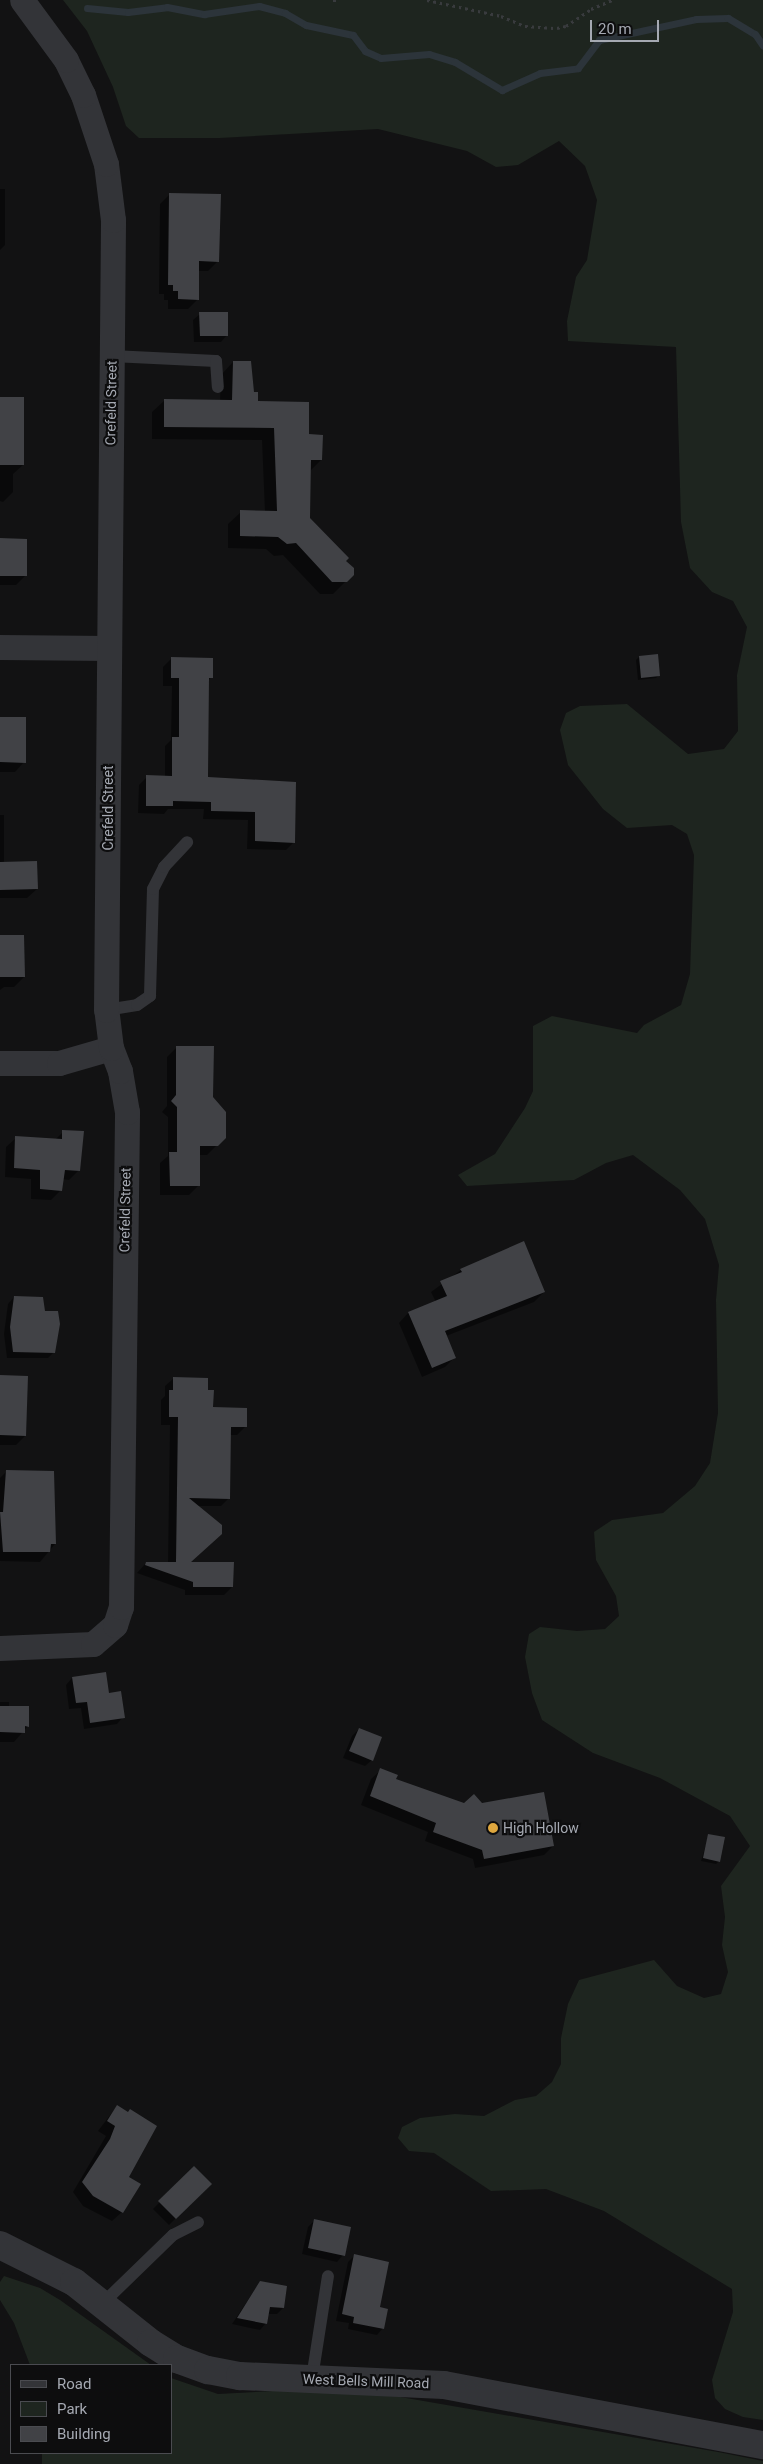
<!DOCTYPE html>
<style>
body{margin:0}
#map{position:relative;width:763px;height:2464px;overflow:hidden;background:#121213;font-family:Roboto,sans-serif}
div>[style]{position:absolute}
.green>*{inset:0;background:#1e251f}
.shadow>*{inset:0;background:#0007}
.stream>*{height:7px;margin:-3.5px;padding:0 3.5px;transform-origin:3.5px;border-radius:3.5px;background:#2c343a}
.building>*{inset:0;background:#414246}
.path>*{height:3px;margin-top:-1.5px;transform-origin:0;background:repeating-linear-gradient(90deg,#393b3e 0 2.5px,transparent 0 6.5px)}
.service>*{height:12px;margin:-6px;padding:0 6px;transform-origin:6px;border-radius:6px;background:#333438}
.minor>*{height:25px;margin:-12.5px;padding:0 12.5px;transform-origin:12.5px;border-radius:12.5px;background:#333438}
.tertiary>*{height:28px;margin:-14px;padding:0 14px;transform-origin:14px;border-radius:14px;background:#333438}
.dots>*{width:14px;height:14px;translate:-50% -50%;box-sizing:border-box;border:2px solid #0d0d0e;border-radius:50%}
span{translate:-50% -50%;white-space:nowrap;text-align:center;line-height:1.15;-webkit-text-stroke:4.5px #0d0d0e;paint-order:stroke}
.street-label{font-size:14px;color:#a5a9b2}
.poi-label{font-size:14px;color:#a5a9b2}
.left{translate:0 -50%;text-align:left}
.legend{position:absolute;left:10px;top:2364px;width:162px;height:90px;box-sizing:border-box;background:#0d0d0e;border:1px solid #4a4b50;margin:0;padding:6px 9px;list-style:none;font-size:15px;color:#a5a9b2}
.legend li{display:flex;align-items:center;gap:10px;height:25px}
.legend b{width:25px;border:1px solid #4a4b50}
.scale{position:absolute;left:590px;top:20px;width:69px;height:22px;box-sizing:border-box;border:2px solid #a5a9b2;border-top:0;padding-left:6px;font-size:15px;line-height:18px;white-space:nowrap;color:#a5a9b2;-webkit-text-stroke:4px #0d0d0e;paint-order:stroke}
</style>
<div id="map">
<div class="green">
<div style="clip-path:polygon(63px 0,763px 0,763px 2420px,743px 2417px,725px 2409px,715px 2398px,712px 2380px,733px 2312px,732px 2289px,604px 2211px,546px 2189px,491px 2191px,434px 2153px,409px 2151px,398px 2138px,402px 2127px,420px 2118px,455px 2114px,484px 2116px,515px 2100px,536px 2096px,552px 2082px,561px 2064px,561px 2038px,568px 2004px,579px 1980px,654px 1960px,677px 1986px,704px 1998px,721px 1994px,728px 1972px,722px 1945px,725px 1917px,721px 1886px,750px 1846px,730px 1816px,660px 1778px,593px 1753px,542px 1720px,532px 1693px,525px 1657px,529px 1634px,540px 1627px,577px 1631px,605px 1629px,619px 1616px,616px 1596px,596px 1560px,594px 1532px,612px 1520px,663px 1513px,695px 1486px,710px 1463px,718px 1413px,716px 1300px,719px 1265px,705px 1219px,680px 1190px,633px 1155px,606px 1163px,574px 1180px,467px 1186px,458px 1175px,495px 1154px,525px 1108px,533px 1091px,533px 1026px,552px 1016px,637px 1033px,644px 1025px,681px 1005px,690px 974px,694px 855px,687px 834px,672px 825px,627px 828px,603px 809px,568px 765px,560px 730px,566px 713px,580px 706px,627px 704px,688px 754px,724px 749px,738px 731px,737px 675px,747px 627px,733px 601px,712px 592px,690px 568px,681px 522px,676px 347px,568px 341px,567px 321px,576px 277px,587px 260px,597px 200px,585px 166px,559px 141px,518px 165px,496px 167px,467px 151px,378px 129px,219px 138px,139px 138px,126px 126px,113px 87px,87px 31px)"></div>
<div style="clip-path:polygon(4px 2276px,40px 2288px,60px 2300px,151px 2365px,30px 2365px,14px 2323px,0 2300px,0 2282px)"></div>
<div style="clip-path:polygon(171px 2378px,218px 2394px,309px 2389px,389px 2395px,718px 2452px,763px 2461px,763px 2464px,42px 2464px,42px 2453px,171px 2453px)"></div>
</div>
<div class="shadow">
<div style="clip-path:polygon(0 189px,5px 189px,5px 245px,0 250px)"></div>
<div style="clip-path:polygon(170px 194px,218px 261px,208px 271px,198px 271px,198px 299px,188px 309px,168px 309px,168px 300px,164px 300px,164px 294px,159px 294px,160px 204px)"></div>
<div style="clip-path:polygon(200px 314px,227px 335px,221px 342px,194px 342px,193px 320px)"></div>
<div style="clip-path:polygon(233px 362px,257px 403px,308px 436px,321px 460px,310px 471px,309px 519px,352px 575px,333px 594px,320px 594px,283px 555px,274px 556px,266px 549px,228px 548px,228px 524px,241px 512px,265px 512px,262px 440px,152px 439px,152px 412px,165px 400px,220px 401px,221px 375px)"></div>
<div style="clip-path:polygon(0 398px,23px 465px,13px 474px,13px 492px,3px 502px,0 501px)"></div>
<div style="clip-path:polygon(0 538px,26px 540px,25px 576px,16px 585px,0 585px)"></div>
<div style="clip-path:polygon(639px 657px,659px 675px,656px 678px,638px 680px,636px 660px)"></div>
<div style="clip-path:polygon(171px 659px,211px 677px,208px 681px,207px 778px,295px 783px,294px 842px,286px 850px,247px 849px,248px 820px,203px 819px,204px 809px,168px 809px,164px 814px,138px 813px,139px 785px,147px 777px,165px 777px,165px 746px,171px 740px,172px 686px,163px 686px,163px 667px)"></div>
<div style="clip-path:polygon(0 718px,24px 762px,15px 772px,0 772px)"></div>
<div style="clip-path:polygon(0 815px,4px 815px,4px 863px,37px 889px,27px 898px,0 898px)"></div>
<div style="clip-path:polygon(0 936px,24px 977px,14px 987px,4px 987px,0 990px)"></div>
<div style="clip-path:polygon(177px 1047px,212px 1098px,224px 1138px,207px 1155px,199px 1155px,199px 1185px,189px 1195px,160px 1195px,160px 1163px,168px 1156px,168px 1117px,162px 1112px,167px 1106px,167px 1057px)"></div>
<div style="clip-path:polygon(63px 1132px,79px 1170px,69px 1180px,62px 1179px,61px 1190px,51px 1200px,31px 1199px,31px 1179px,5px 1177px,6px 1147px,16px 1138px,55px 1140px)"></div>
<div style="clip-path:polygon(461px 1270px,544px 1292px,534px 1302px,446px 1336px,455px 1357px,445px 1367px,422px 1377px,399px 1323px,408px 1313px,436px 1302px,431px 1292px)"></div>
<div style="clip-path:polygon(14px 1297px,44px 1312px,54px 1352px,48px 1358px,7px 1358px,4px 1334px,8px 1304px)"></div>
<div style="clip-path:polygon(0 1376px,25px 1436px,16px 1445px,0 1445px)"></div>
<div style="clip-path:polygon(174px 1378px,207px 1391px,212px 1408px,246px 1426px,237px 1435px,229px 1435px,229px 1498px,221px 1506px,197px 1506px,189px 1563px,232px 1587px,224px 1595px,185px 1595px,185px 1590px,137px 1573px,146px 1563px,168px 1563px,170px 1425px,161px 1425px,161px 1400px,165px 1396px,165px 1386px)"></div>
<div style="clip-path:polygon(6px 1472px,55px 1544px,40px 1562px,0 1561px,0 1478px)"></div>
<div style="clip-path:polygon(72px 1678px,108px 1694px,123px 1717px,117px 1724px,84px 1729px,81px 1708px,69px 1709px,66px 1685px)"></div>
<div style="clip-path:polygon(0 1702px,9px 1702px,9px 1707px,28px 1726px,14px 1742px,0 1742px)"></div>
<div style="clip-path:polygon(359px 1729px,372px 1760px,365px 1766px,343px 1758px,352px 1736px)"></div>
<div style="clip-path:polygon(381px 1770px,395px 1780px,464px 1804px,482px 1805px,553px 1846px,544px 1855px,475px 1868px,473px 1859px,425px 1841px,428px 1832px,361px 1805px,371px 1779px)"></div>
<div style="clip-path:polygon(709px 1835px,719px 1861px,716px 1864px,701px 1861px)"></div>
<div style="clip-path:polygon(117px 2106px,127px 2177px,122px 2212px,112px 2221px,83px 2206px,73px 2192px,106px 2136px,98px 2131px)"></div>
<div style="clip-path:polygon(194px 2168px,210px 2184px,169px 2225px,153px 2209px)"></div>
<div style="clip-path:polygon(315px 2220px,343px 2255px,337px 2262px,302px 2254px,308px 2227px)"></div>
<div style="clip-path:polygon(354px 2256px,379px 2308px,383px 2328px,377px 2335px,348px 2329px,349px 2323px,336px 2321px,348px 2262px)"></div>
<div style="clip-path:polygon(260px 2282px,283px 2308px,277px 2314px,268px 2314px,266px 2323px,260px 2330px,232px 2324px)"></div>
</div>
<div class="stream">
<div style="left:87px;top:8px;width:41px;rotate:5.6deg"></div>
<div style="left:128px;top:12px;width:39px;rotate:-7deg"></div>
<div style="left:167px;top:7px;width:38px;rotate:11deg"></div>
<div style="left:204px;top:14px;width:56px;rotate:-8.3deg"></div>
<div style="left:259px;top:6px;width:27px;rotate:15deg"></div>
<div style="left:285px;top:13px;width:24px;rotate:30deg"></div>
<div style="left:306px;top:25px;width:48px;rotate:12deg"></div>
<div style="left:353px;top:35px;width:20px;rotate:53deg"></div>
<div style="left:365px;top:51px;width:17px;rotate:24deg"></div>
<div style="left:381px;top:58px;width:48px;rotate:-4.8deg"></div>
<div style="left:429px;top:54px;width:27px;rotate:17deg"></div>
<div style="left:455px;top:62px;width:55px;rotate:30.8deg"></div>
<div style="left:502px;top:90px;width:42px;rotate:-24.1deg"></div>
<div style="left:540px;top:73px;width:38px;rotate:-7deg"></div>
<div style="left:578px;top:68px;width:35px;rotate:-53deg"></div>
<div style="left:599px;top:40px;width:99px;rotate:-12.2deg"></div>
<div style="left:696px;top:19px;width:32px;rotate:-2deg"></div>
<div style="left:728px;top:18px;width:31px;rotate:31deg"></div>
<div style="left:755px;top:34px;width:14px;rotate:56deg"></div>
</div>
<div class="building">
<div style="clip-path:polygon(169px 193px,221px 194px,219px 262px,199px 261px,199px 300px,178px 299px,178px 291px,173px 291px,173px 285px,168px 285px)"></div>
<div style="clip-path:polygon(199px 312px,228px 312px,228px 336px,200px 336px)"></div>
<div style="clip-path:polygon(233px 361px,251px 361px,254px 392px,258px 392px,258px 401px,309px 402px,309px 434px,323px 435px,322px 460px,311px 460px,310px 518px,349px 558px,346px 561px,354px 568px,354px 575px,347px 582px,332px 582px,296px 543px,287px 544px,278px 537px,240px 536px,240px 510px,277px 511px,274px 428px,164px 427px,164px 399px,232px 400px)"></div>
<div style="clip-path:polygon(0 397px,24px 397px,24px 465px,0 465px)"></div>
<div style="clip-path:polygon(0 538px,27px 539px,27px 576px,0 576px)"></div>
<div style="clip-path:polygon(658px 654px,660px 676px,641px 678px,639px 656px)"></div>
<div style="clip-path:polygon(171px 657px,213px 658px,213px 678px,209px 678px,208px 777px,296px 782px,295px 843px,255px 841px,255px 812px,211px 811px,211px 802px,173px 801px,173px 806px,146px 806px,146px 775px,172px 776px,172px 737px,179px 737px,179px 678px,171px 678px)"></div>
<div style="clip-path:polygon(0 717px,26px 717px,26px 763px,0 762px)"></div>
<div style="clip-path:polygon(37px 861px,38px 889px,0 890px,0 862px)"></div>
<div style="clip-path:polygon(0 935px,24px 935px,25px 977px,0 977px)"></div>
<div style="clip-path:polygon(176px 1046px,214px 1046px,213px 1097px,226px 1112px,226px 1138px,218px 1146px,200px 1146px,200px 1186px,170px 1186px,169px 1152px,177px 1152px,177px 1107px,171px 1101px,176px 1095px)"></div>
<div style="clip-path:polygon(62px 1130px,84px 1131px,80px 1171px,65px 1170px,62px 1191px,40px 1189px,40px 1170px,14px 1168px,15px 1136px,62px 1139px)"></div>
<div style="clip-path:polygon(524px 1241px,545px 1292px,445px 1331px,456px 1358px,432px 1368px,408px 1312px,447px 1296px,440px 1281px,462px 1272px,460px 1269px)"></div>
<div style="clip-path:polygon(14px 1296px,43px 1297px,45px 1311px,58px 1311px,60px 1324px,55px 1353px,13px 1352px,10px 1327px)"></div>
<div style="clip-path:polygon(0 1375px,28px 1376px,26px 1436px,0 1435px)"></div>
<div style="clip-path:polygon(173px 1377px,208px 1378px,208px 1390px,214px 1390px,213px 1407px,247px 1408px,247px 1427px,231px 1427px,230px 1499px,189px 1498px,222px 1525px,222px 1534px,191px 1562px,234px 1562px,233px 1587px,193px 1587px,193px 1582px,145px 1565px,146px 1562px,176px 1562px,178px 1417px,169px 1417px,169px 1390px,173px 1390px)"></div>
<div style="clip-path:polygon(6px 1470px,54px 1471px,56px 1544px,51px 1544px,50px 1552px,3px 1552px,0 1512px,3px 1512px)"></div>
<div style="clip-path:polygon(106px 1672px,109px 1693px,121px 1691px,125px 1718px,90px 1723px,87px 1702px,76px 1703px,72px 1677px)"></div>
<div style="clip-path:polygon(0 1706px,29px 1706px,29px 1727px,25px 1726px,25px 1733px,0 1732px)"></div>
<div style="clip-path:polygon(359px 1728px,382px 1737px,373px 1761px,349px 1751px)"></div>
<div style="clip-path:polygon(380px 1768px,398px 1775px,396px 1779px,464px 1803px,474px 1794px,482px 1803px,544px 1792px,554px 1846px,484px 1859px,482px 1850px,433px 1832px,436px 1823px,370px 1796px)"></div>
<div style="clip-path:polygon(708px 1834px,725px 1837px,720px 1862px,703px 1858px)"></div>
<div style="clip-path:polygon(117px 2105px,128px 2112px,130px 2109px,157px 2126px,129px 2177px,141px 2184px,123px 2213px,93px 2196px,82px 2182px,110px 2139px,115px 2126px,107px 2121px)"></div>
<div style="clip-path:polygon(194px 2166px,212px 2184px,176px 2219px,158px 2201px)"></div>
<div style="clip-path:polygon(314px 2219px,351px 2227px,345px 2256px,308px 2248px)"></div>
<div style="clip-path:polygon(354px 2254px,389px 2262px,380px 2307px,388px 2309px,384px 2329px,353px 2323px,354px 2317px,342px 2314px)"></div>
<div style="clip-path:polygon(260px 2281px,287px 2286px,284px 2308px,270px 2307px,267px 2324px,237px 2318px)"></div>
</div>
<div class="path">
<div style="left:333px;top:0;width:3px"></div>
<div style="left:427px;top:0;width:76px;rotate:12.2deg"></div>
<div style="left:501px;top:16px;width:26px;rotate:23deg"></div>
<div style="left:525px;top:26px;width:32px;rotate:4deg"></div>
<div style="left:557px;top:28px;width:9px;rotate:-13deg"></div>
<div style="left:566px;top:26px;width:30px;rotate:-34deg"></div>
<div style="left:591px;top:9px;width:23px;rotate:-23deg"></div>
</div>
<div class="service">
<div style="left:112px;top:356px;width:104px;rotate:2.8deg"></div>
<div style="left:216px;top:361px;width:26px;rotate:86deg"></div>
<div style="left:106px;top:1010px;width:31px;rotate:-9deg"></div>
<div style="left:137px;top:1005px;width:16px;rotate:-35deg"></div>
<div style="left:150px;top:996px;width:107px;rotate:-88.4deg"></div>
<div style="left:153px;top:889px;width:25px;rotate:-63deg"></div>
<div style="left:164px;top:867px;width:34px;rotate:-47deg"></div>
<div style="left:103px;top:2303px;width:98px;rotate:-44.2deg"></div>
<div style="left:173px;top:2235px;width:28px;rotate:-27deg"></div>
<div style="left:312px;top:2378px;width:103px;rotate:-81.1deg"></div>
</div>
<div class="minor">
<div style="left:0;top:647px;width:109px;rotate:0.5deg"></div>
<div style="left:0;top:1063px;width:59px"></div>
<div style="left:59px;top:1063px;width:54px;rotate:-16.1deg"></div>
<div style="left:0;top:1648px;width:93px;rotate:-2.5deg"></div>
<div style="left:93px;top:1644px;width:29px;rotate:-41deg"></div>
<div style="left:115px;top:1625px;width:19px;rotate:-72deg"></div>
<div style="left:121px;top:1607px;width:495px;rotate:-89.3deg"></div>
<div style="left:127px;top:1112px;width:42px;rotate:-99.7deg"></div>
<div style="left:120px;top:1071px;width:25px;rotate:-111deg"></div>
<div style="left:111px;top:1048px;width:38px;rotate:-97deg"></div>
<div style="left:106px;top:1010px;width:790px;rotate:-89.49deg"></div>
<div style="left:113px;top:220px;width:56px;rotate:-97.1deg"></div>
<div style="left:106px;top:164px;width:73px;rotate:-108.4deg"></div>
<div style="left:83px;top:95px;width:39px;rotate:-116deg"></div>
<div style="left:66px;top:60px;width:74px;rotate:-126.3deg"></div>
</div>
<div class="tertiary">
<div style="left:0;top:2245px;width:83px;rotate:26.6deg"></div>
<div style="left:74px;top:2282px;width:98px;rotate:38.4deg"></div>
<div style="left:151px;top:2343px;width:31px;rotate:32deg"></div>
<div style="left:177px;top:2359px;width:33px;rotate:20deg"></div>
<div style="left:208px;top:2370px;width:33px;rotate:11deg"></div>
<div style="left:240px;top:2376px;width:204px;rotate:2.5deg"></div>
<div style="left:444px;top:2385px;width:325px;rotate:10.7deg"></div>
</div>
<div class="dots">
<div style="left:493px;top:1828px;background:#dea73f"></div>
</div>
<div class="street-label">
<span style="left:111px;top:403px;rotate:-89deg">Crefeld Street</span>
<span style="left:108px;top:808px;rotate:-90deg">Crefeld Street</span>
<span style="left:125px;top:1210px;rotate:-89deg">Crefeld Street</span>
<span style="left:366px;top:2381px;rotate:2deg">West Bells Mill Road</span>
</div>
<div class="poi-label">
<span class="left" style="left:503px;top:1828px">High Hollow</span>
</div>
<ul class="legend">
<li><b style="height:6px;background:#333438"></b>Road</li>
<li><b style="height:14px;background:#1e251f"></b>Park</li>
<li><b style="height:14px;background:#414246"></b>Building</li>
</ul>
<div class="scale">20 m</div>
</div>
